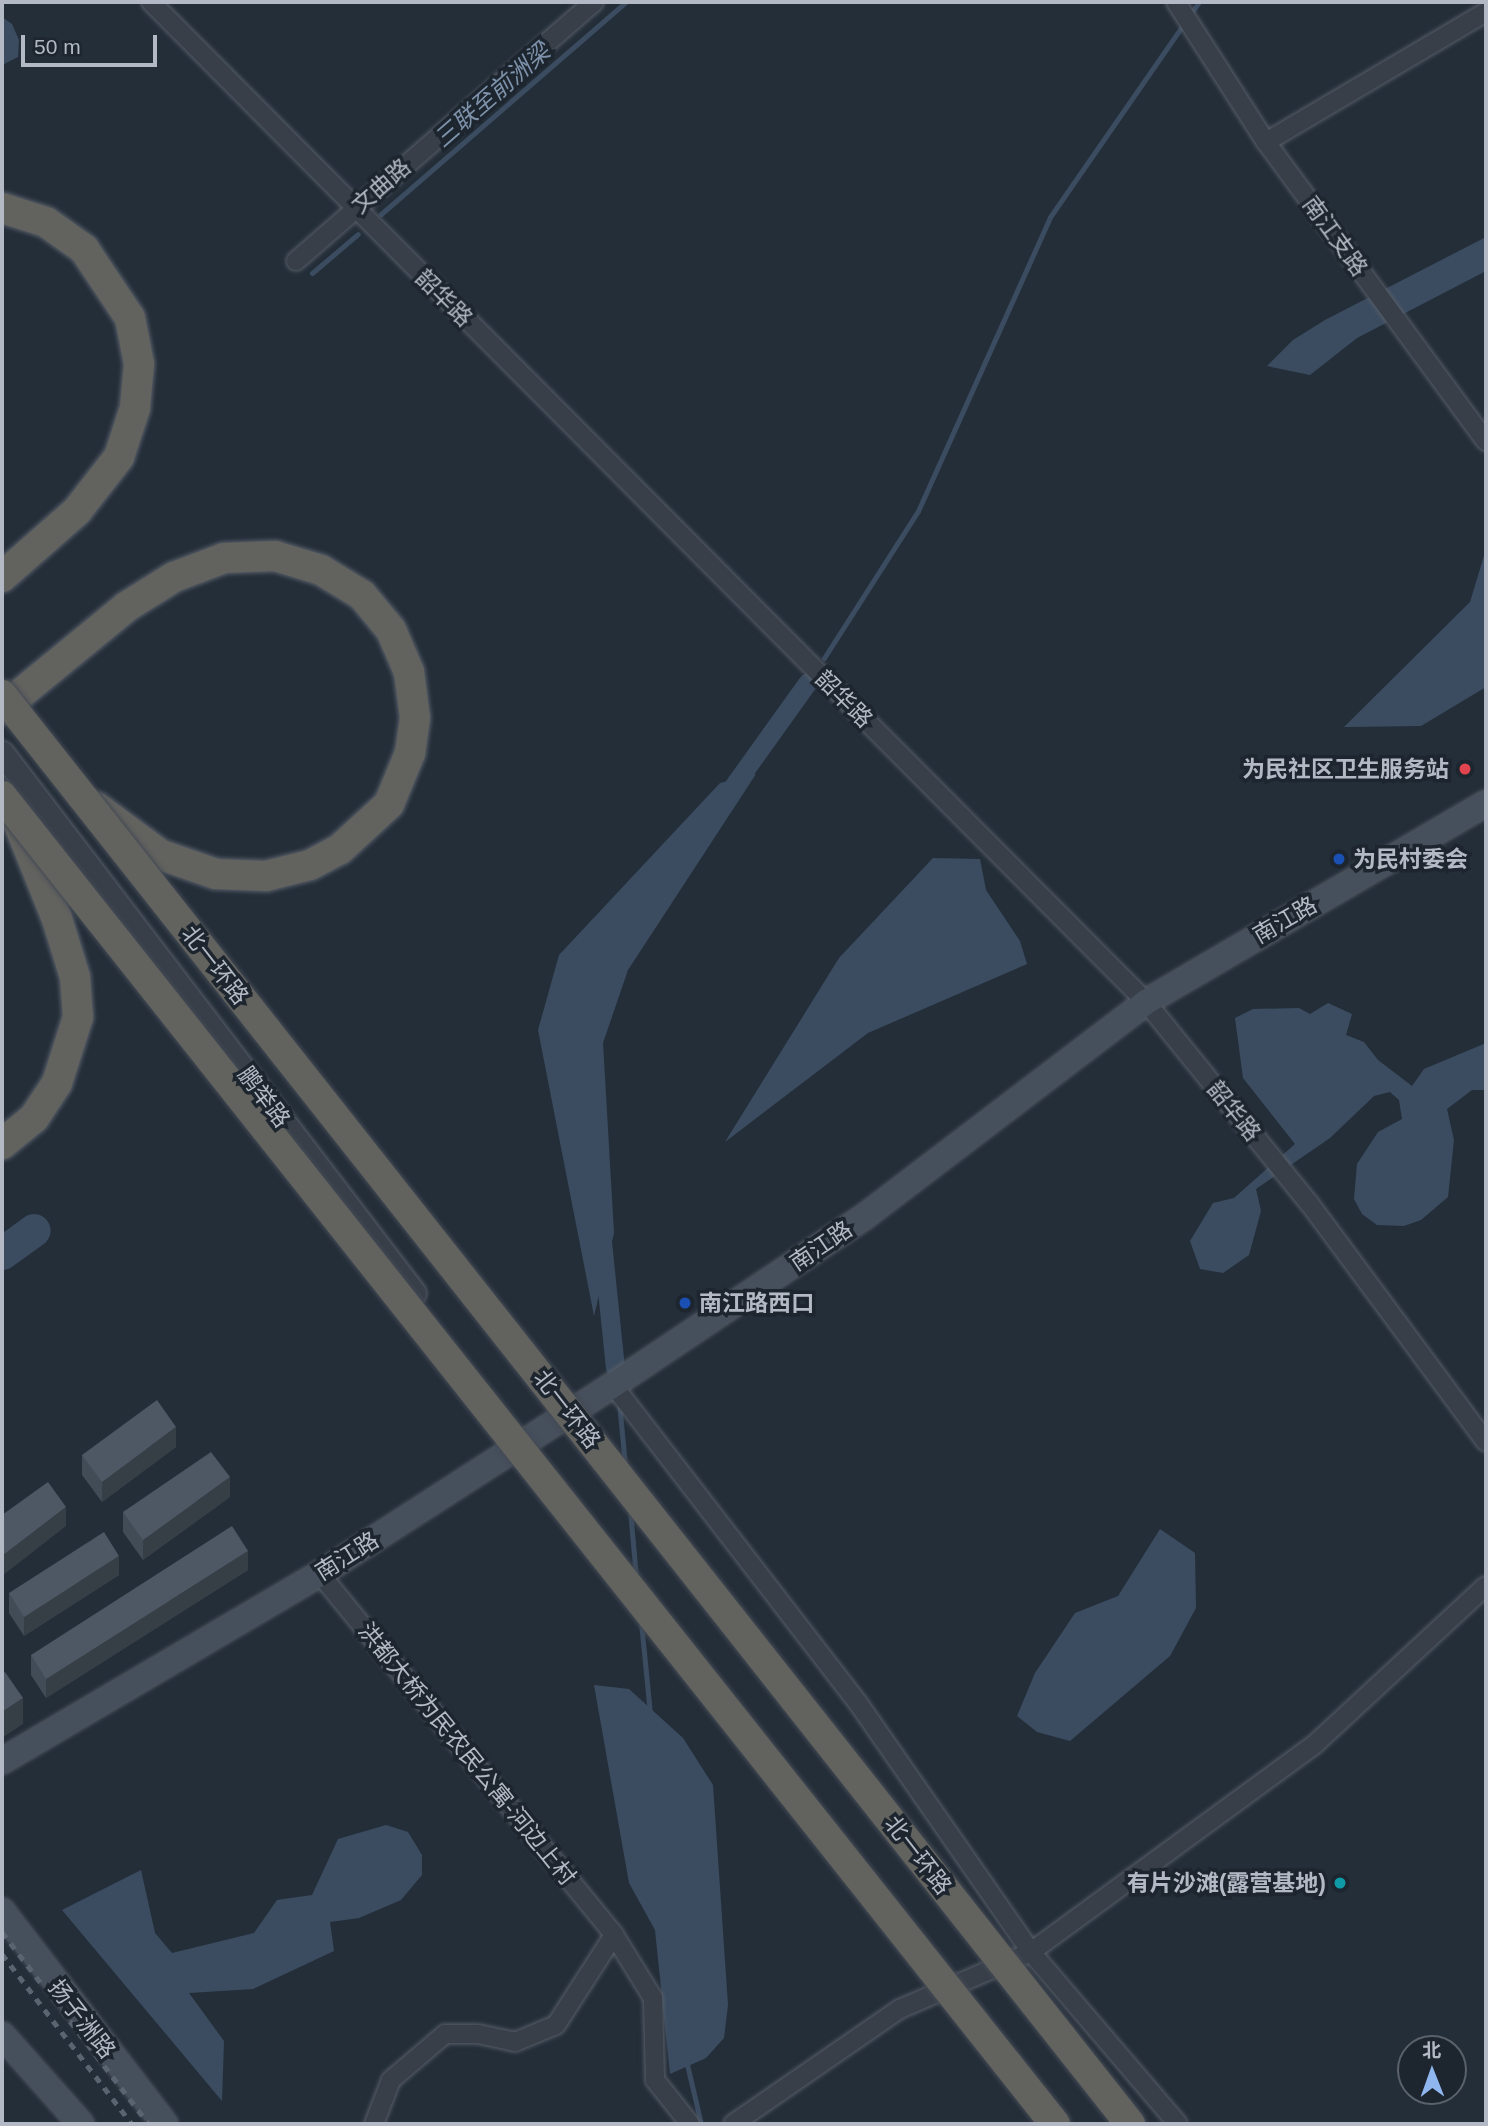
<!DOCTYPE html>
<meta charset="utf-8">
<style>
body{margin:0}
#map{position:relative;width:1488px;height:2126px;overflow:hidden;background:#242e39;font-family:Arial,"Noto Sans SC",sans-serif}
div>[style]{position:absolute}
.water>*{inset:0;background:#3b4c61}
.stream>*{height:5px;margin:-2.5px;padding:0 2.5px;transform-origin:2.5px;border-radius:2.5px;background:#3b4c61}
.canal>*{height:19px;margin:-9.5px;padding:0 9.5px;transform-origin:9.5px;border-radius:9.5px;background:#3b4c61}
.river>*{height:33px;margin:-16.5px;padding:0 16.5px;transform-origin:16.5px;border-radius:16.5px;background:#3b4c61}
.roads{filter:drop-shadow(0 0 2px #565d67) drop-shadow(0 0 2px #565d67)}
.minor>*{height:18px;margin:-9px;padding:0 9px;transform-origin:9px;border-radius:9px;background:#383f49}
.tertiary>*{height:23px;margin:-11.5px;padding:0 11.5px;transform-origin:11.5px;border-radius:11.5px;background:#383f49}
.secondary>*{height:24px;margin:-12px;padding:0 12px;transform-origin:12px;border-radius:12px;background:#464f5c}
.trunk>*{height:30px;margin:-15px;padding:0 15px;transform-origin:15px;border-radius:15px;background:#62625f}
.rail>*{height:5px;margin-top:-2.5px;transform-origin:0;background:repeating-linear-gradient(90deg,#5a6470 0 7px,transparent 0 14px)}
.bridges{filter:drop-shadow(0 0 2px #434a54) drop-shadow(0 0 2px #434a54)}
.trunk-bridge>*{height:30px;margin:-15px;padding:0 15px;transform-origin:15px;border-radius:15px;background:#62625f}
.wall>*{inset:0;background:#424c56}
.shaded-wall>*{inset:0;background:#363e46}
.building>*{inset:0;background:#4d5864}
.dots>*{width:19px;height:19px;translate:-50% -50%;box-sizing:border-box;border:4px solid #1d252e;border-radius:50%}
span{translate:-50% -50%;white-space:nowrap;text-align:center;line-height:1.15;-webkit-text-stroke:7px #1d252e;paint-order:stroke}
.street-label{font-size:23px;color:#b3bac5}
.poi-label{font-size:23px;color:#b3bac5;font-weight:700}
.right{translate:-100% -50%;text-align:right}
.left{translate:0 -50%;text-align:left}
.water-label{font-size:24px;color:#7d92aa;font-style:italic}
.frame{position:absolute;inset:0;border:4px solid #b3bac5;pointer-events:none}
.north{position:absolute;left:1397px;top:2035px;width:70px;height:70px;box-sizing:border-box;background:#1d252e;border:2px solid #59616a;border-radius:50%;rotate:359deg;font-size:19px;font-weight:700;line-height:28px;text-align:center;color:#b3bac5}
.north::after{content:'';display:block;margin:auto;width:24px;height:32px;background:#8fb6ee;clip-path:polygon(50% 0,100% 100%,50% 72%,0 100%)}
.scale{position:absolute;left:21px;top:35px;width:136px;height:32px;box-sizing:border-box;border:4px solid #b3bac5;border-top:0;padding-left:9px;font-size:21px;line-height:24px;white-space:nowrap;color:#b3bac5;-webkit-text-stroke:5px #1d252e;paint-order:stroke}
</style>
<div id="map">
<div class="water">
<div style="clip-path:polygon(2px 17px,12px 24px,19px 40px,18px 57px,2px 65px)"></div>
<div style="clip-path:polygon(1486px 237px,1486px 271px,1357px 338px,1310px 375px,1267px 366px,1293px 340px,1325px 320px)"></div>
<div style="clip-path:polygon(1486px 549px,1486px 687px,1421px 726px,1344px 727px,1470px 602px)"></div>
<div style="clip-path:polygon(756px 774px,628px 970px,603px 1043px,614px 1233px,594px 1316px,538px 1030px,559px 955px,720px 783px)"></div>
<div style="clip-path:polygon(933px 858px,980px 859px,986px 890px,1020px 941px,1027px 964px,868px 1033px,725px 1142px,839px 958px)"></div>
<div style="clip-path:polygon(1328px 1003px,1352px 1014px,1346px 1035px,1364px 1042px,1378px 1060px,1412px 1086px,1424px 1069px,1486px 1043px,1486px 1090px,1472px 1090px,1447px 1109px,1454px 1140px,1448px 1197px,1421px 1220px,1404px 1226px,1377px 1225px,1362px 1214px,1354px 1199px,1357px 1164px,1378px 1132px,1402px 1119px,1399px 1100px,1390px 1092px,1374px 1096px,1330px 1138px,1256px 1189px,1261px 1211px,1249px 1255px,1223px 1273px,1200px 1269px,1190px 1241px,1213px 1203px,1234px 1198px,1295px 1144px,1243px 1078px,1235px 1018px,1253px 1009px,1299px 1008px,1310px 1014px)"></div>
<div style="clip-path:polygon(1160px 1529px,1195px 1553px,1196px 1608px,1170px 1656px,1070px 1741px,1037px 1732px,1017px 1716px,1035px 1673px,1075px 1613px,1118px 1596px)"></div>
<div style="clip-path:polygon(594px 1685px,629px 1689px,683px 1738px,713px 1785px,728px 2005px,724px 2038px,706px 2058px,670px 2074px,655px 1930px,629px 1883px)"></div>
<div style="clip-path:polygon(386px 1825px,408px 1832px,422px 1855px,422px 1875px,401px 1900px,359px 1918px,330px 1922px,334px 1951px,253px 1989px,189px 1993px,224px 2041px,222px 2101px,62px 1910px,141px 1870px,155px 1933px,172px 1953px,254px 1933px,277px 1900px,312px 1895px,338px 1839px)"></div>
</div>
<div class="stream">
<div style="left:381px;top:214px;width:324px;rotate:-40.9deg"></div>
<div style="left:312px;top:273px;width:60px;rotate:-40.3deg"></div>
<div style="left:824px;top:658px;width:174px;rotate:-57.4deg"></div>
<div style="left:918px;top:511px;width:322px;rotate:-65.8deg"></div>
<div style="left:1050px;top:217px;width:262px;rotate:-55.3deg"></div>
<div style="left:619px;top:1402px;width:64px;rotate:84.6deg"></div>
<div style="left:630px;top:1510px;width:67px;rotate:84.9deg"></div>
<div style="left:641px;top:1622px;width:91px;rotate:84.4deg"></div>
<div style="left:686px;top:2060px;width:66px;rotate:76.8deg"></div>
</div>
<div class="canal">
<div style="left:724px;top:799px;width:143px;rotate:-54.4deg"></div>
<div style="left:602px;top:1242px;width:126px;rotate:84.1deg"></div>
</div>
<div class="river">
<div style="left:2px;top:1253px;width:39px;rotate:-36deg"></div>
</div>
<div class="roads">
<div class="minor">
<div style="left:151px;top:2px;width:1411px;rotate:45.14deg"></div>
<div style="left:1146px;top:1002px;width:259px;rotate:51deg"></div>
<div style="left:1309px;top:1203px;width:297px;rotate:53.5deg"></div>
<div style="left:1176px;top:2px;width:166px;rotate:57.3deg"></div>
<div style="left:1266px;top:142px;width:371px;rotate:53.7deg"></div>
<div style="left:1266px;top:142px;width:256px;rotate:-30.6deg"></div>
<div style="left:296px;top:261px;width:395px;rotate:-41deg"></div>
<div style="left:613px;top:1385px;width:401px;rotate:52.4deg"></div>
<div style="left:858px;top:1703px;width:303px;rotate:55.2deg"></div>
<div style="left:1031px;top:1952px;width:226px;rotate:49.5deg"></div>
<div style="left:320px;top:1574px;width:466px;rotate:50.8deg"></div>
<div style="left:614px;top:1935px;width:74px;rotate:58.2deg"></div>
<div style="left:653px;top:1998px;width:82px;rotate:88.6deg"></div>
<div style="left:655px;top:2080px;width:56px;rotate:51.5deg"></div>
<div style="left:374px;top:2124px;width:47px;rotate:-68.9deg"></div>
<div style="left:391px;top:2080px;width:71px;rotate:-40.4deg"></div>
<div style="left:445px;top:2034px;width:33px"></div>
<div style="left:478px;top:2034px;width:38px;rotate:12deg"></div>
<div style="left:515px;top:2042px;width:44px;rotate:-22.5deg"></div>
<div style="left:556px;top:2025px;width:107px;rotate:-57.2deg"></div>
<div style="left:733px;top:2124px;width:203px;rotate:-34.6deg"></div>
<div style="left:900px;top:2009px;width:143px;rotate:-23.5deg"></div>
<div style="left:1031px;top:1952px;width:351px;rotate:-36.2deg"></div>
<div style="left:1314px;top:1745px;width:234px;rotate:-42.8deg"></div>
</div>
<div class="tertiary">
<div style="left:2px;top:753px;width:679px;rotate:52.66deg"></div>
</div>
<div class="secondary">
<div style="left:2px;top:1761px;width:369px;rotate:-30.5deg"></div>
<div style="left:320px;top:1574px;width:349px;rotate:-32.8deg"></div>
<div style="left:613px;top:1385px;width:302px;rotate:-33.8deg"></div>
<div style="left:864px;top:1217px;width:355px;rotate:-37.3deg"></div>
<div style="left:1146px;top:1002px;width:394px;rotate:-30.3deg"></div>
<div style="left:2px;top:1911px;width:268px;rotate:52.6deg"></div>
<div style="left:2px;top:2035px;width:119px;rotate:48.4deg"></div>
</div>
<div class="trunk">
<div style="left:2px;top:208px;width:46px;rotate:17.7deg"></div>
<div style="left:46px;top:222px;width:47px;rotate:35.4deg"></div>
<div style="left:84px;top:249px;width:83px;rotate:56.3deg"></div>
<div style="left:130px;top:318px;width:47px;rotate:78.9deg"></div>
<div style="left:139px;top:364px;width:44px;rotate:95.2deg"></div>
<div style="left:135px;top:408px;width:52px;rotate:108.1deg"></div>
<div style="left:119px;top:457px;width:68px;rotate:127.9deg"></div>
<div style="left:77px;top:511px;width:100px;rotate:138.7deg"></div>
<div style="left:2px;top:709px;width:161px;rotate:-39.4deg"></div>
<div style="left:126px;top:607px;width:57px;rotate:-32deg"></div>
<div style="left:174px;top:577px;width:53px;rotate:-20.8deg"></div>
<div style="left:224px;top:558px;width:51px;rotate:-2.2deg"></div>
<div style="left:275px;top:556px;width:48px;rotate:16.9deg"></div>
<div style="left:321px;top:570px;width:48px;rotate:31.4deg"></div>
<div style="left:362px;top:595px;width:45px;rotate:50.4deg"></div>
<div style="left:391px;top:630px;width:46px;rotate:66.8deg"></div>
<div style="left:409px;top:672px;width:46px;rotate:82.6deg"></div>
<div style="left:415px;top:718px;width:35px;rotate:98deg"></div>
<div style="left:410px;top:753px;width:55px;rotate:112.4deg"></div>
<div style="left:389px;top:804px;width:67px;rotate:137.4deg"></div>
<div style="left:340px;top:849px;width:34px;rotate:152deg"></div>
<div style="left:310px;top:865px;width:45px;rotate:166deg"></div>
<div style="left:266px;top:876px;width:50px;rotate:-177.7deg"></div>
<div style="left:216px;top:874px;width:58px;rotate:-160.9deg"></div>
<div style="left:161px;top:855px;width:81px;rotate:-143.6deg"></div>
<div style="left:2px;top:1144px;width:41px;rotate:-39.1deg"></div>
<div style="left:34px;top:1118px;width:42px;rotate:-56.7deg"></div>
<div style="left:57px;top:1083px;width:69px;rotate:-72.3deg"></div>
<div style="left:78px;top:1017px;width:40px;rotate:-94.3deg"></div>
<div style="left:75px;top:977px;width:61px;rotate:-107.2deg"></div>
<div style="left:57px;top:919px;width:105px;rotate:-111.9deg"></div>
</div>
</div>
<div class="rail">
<div style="left:2px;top:1932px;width:242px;rotate:52.6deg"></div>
<div style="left:2px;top:1954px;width:214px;rotate:52.6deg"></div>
</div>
<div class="bridges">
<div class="trunk-bridge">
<div style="left:2px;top:695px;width:1821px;rotate:51.71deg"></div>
<div style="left:2px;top:796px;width:1695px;rotate:51.59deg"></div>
</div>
</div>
<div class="wall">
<div style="clip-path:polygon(176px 1447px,102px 1502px,82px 1475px,82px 1455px)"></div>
<div style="clip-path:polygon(230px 1497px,143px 1560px,123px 1532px,123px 1512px)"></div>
<div style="clip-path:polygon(248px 1570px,46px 1698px,31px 1675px,31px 1655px)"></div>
<div style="clip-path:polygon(119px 1575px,24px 1636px,9px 1613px,9px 1593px)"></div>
</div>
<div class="shaded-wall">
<div style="clip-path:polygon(176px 1427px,176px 1447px,102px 1502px,102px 1482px)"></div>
<div style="clip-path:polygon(230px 1477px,230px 1497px,143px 1560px,143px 1540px)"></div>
<div style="clip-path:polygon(66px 1507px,66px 1526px,2px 1576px,2px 1556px)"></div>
<div style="clip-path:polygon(248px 1551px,248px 1570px,46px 1698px,46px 1679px)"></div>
<div style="clip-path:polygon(119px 1556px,119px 1575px,24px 1636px,24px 1617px)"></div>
<div style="clip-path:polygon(23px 1698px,23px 1724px,2px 1738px,2px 1712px)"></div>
</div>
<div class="building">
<div style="clip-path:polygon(157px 1400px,176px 1427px,102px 1482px,82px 1455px)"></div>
<div style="clip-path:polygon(211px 1452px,230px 1477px,143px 1540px,123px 1512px)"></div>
<div style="clip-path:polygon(48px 1482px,66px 1507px,2px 1556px,2px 1515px)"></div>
<div style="clip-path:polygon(232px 1526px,248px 1551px,46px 1679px,31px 1655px)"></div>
<div style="clip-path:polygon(104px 1532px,119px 1556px,24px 1617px,9px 1593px)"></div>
<div style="clip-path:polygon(5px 1672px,23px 1698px,2px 1712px,2px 1674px)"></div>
</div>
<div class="dots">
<div style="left:1465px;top:769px;background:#e0444e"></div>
<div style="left:1339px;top:859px;background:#1a4fb4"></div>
<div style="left:685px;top:1303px;background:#1a4fb4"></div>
<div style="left:1340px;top:1883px;background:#0f9aa8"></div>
</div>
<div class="street-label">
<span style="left:381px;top:186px;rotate:-41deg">文曲路</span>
<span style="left:1335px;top:236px;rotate:54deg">南江支路</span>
<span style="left:444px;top:298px;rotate:45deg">韶华路</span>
<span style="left:844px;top:699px;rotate:45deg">韶华路</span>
<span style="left:1285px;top:920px;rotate:-30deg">南江路</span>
<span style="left:215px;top:965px;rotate:52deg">北一环路</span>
<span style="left:264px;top:1097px;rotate:53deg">鹏举路</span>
<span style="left:1234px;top:1111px;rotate:51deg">韶华路</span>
<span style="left:821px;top:1246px;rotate:-34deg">南江路</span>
<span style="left:567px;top:1409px;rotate:52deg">北一环路</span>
<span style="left:347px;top:1556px;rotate:-32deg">南江路</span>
<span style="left:467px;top:1754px;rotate:51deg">洪都大桥为民农民公寓-河边上村</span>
<span style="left:918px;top:1855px;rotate:52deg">北一环路</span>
<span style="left:82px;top:2019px;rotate:52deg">扬子洲路</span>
</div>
<div class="poi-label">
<span class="right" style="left:1449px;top:769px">为民社区卫生服务站</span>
<span class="left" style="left:1353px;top:859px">为民村委会</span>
<span class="left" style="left:699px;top:1303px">南江路西口</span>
<span class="right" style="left:1326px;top:1883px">有片沙滩(露营基地)</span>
</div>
<div class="water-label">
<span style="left:492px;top:95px;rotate:-41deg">三联至前洲梁</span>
</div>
<div class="frame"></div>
<div class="north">北</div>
<div class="scale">50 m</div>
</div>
